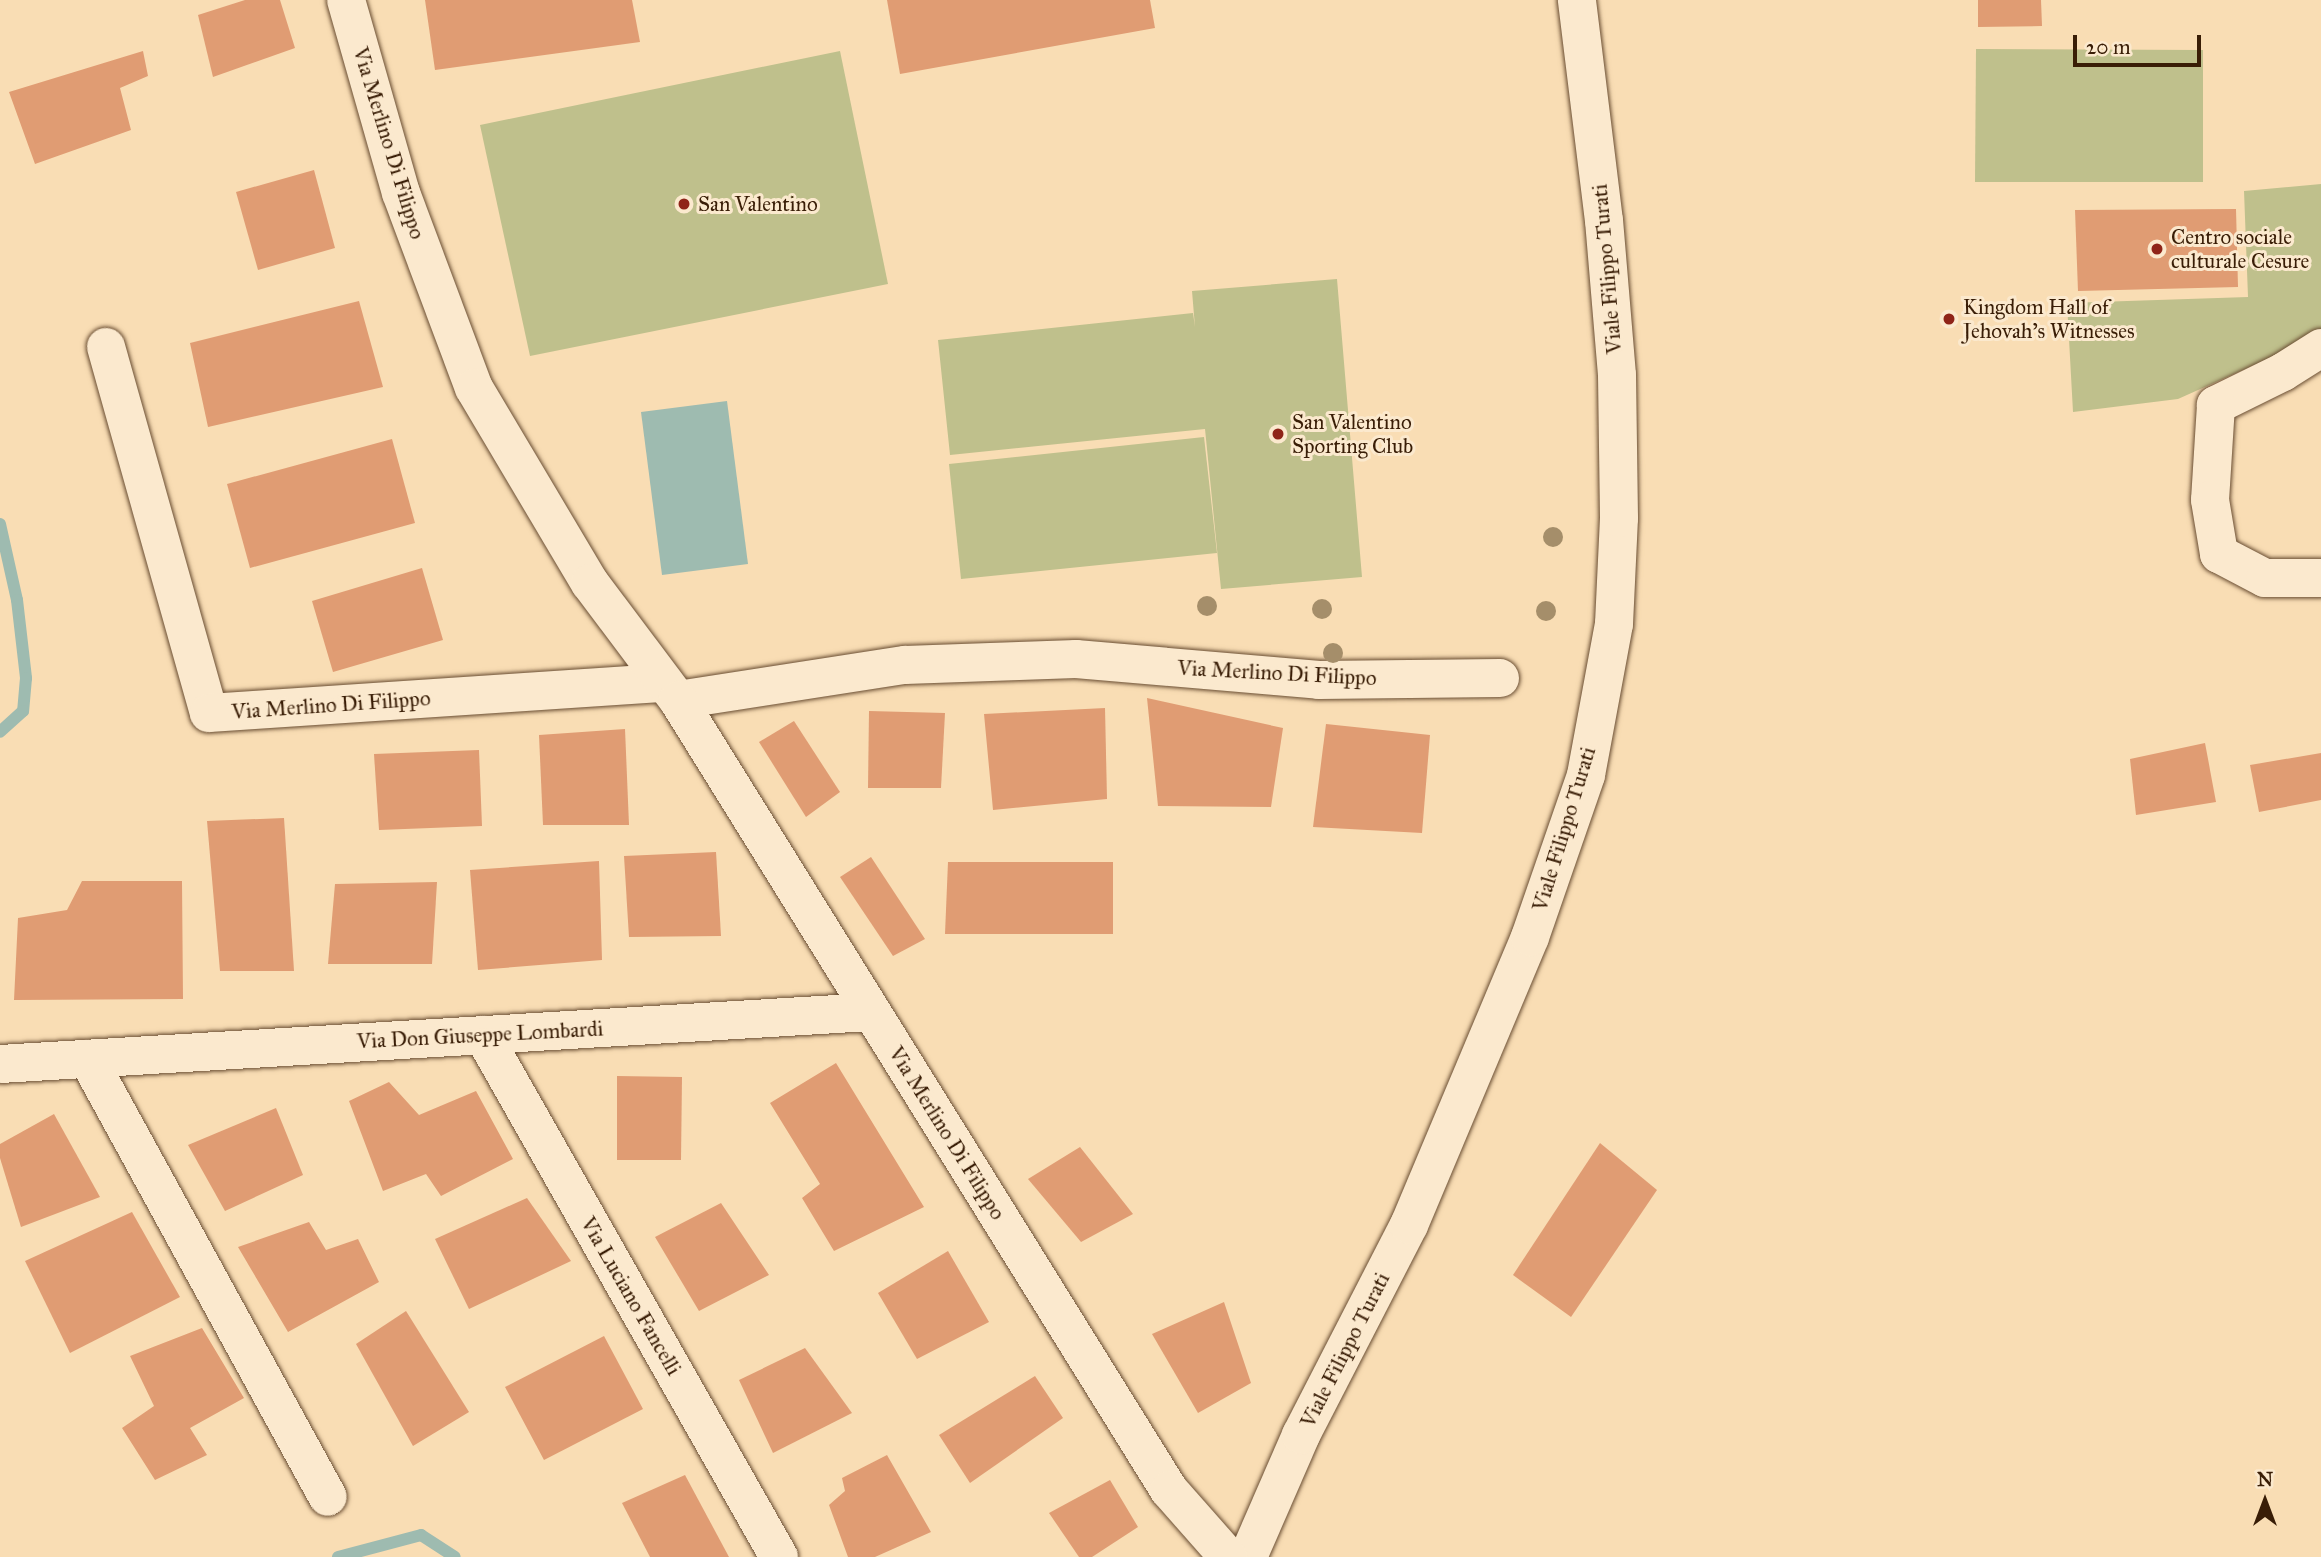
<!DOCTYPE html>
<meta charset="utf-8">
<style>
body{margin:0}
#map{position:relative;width:2321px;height:1557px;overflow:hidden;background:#f9ddb4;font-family:"IM FELL Great Primer",serif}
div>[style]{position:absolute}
.green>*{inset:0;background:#bfc08c}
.water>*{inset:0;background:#9ebbb0}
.stream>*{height:12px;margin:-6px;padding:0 6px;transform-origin:6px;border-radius:6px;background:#9ebbb0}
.building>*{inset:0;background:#e09c73}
.roads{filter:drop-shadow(0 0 2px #694d32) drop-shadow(0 0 2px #694d32)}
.minor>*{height:38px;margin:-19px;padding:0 19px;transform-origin:19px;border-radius:19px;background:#fbe9ce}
.tertiary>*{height:38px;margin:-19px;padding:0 19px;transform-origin:19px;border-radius:19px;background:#fbe9ce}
.secondary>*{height:38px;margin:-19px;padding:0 19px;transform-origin:19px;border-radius:19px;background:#fbe9ce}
.trees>*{width:20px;height:20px;margin:-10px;border-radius:50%;background:#a58e6a}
.dots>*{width:19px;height:19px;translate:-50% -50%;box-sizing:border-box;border:4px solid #fbe9ce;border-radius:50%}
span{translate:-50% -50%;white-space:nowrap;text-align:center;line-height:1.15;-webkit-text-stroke:6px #fbe9ce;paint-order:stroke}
.street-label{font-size:21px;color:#391d06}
.poi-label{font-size:21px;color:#391d06}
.left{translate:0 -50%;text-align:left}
.north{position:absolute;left:2230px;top:1466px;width:70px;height:70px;-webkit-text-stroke:5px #fbe9ce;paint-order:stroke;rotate:0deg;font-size:19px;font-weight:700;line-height:28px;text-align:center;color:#391d06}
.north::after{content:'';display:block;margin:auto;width:24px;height:32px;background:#391d06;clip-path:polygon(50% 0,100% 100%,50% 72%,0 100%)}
.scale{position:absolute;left:2073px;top:35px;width:128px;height:32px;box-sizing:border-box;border:4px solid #391d06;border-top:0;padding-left:9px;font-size:21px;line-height:24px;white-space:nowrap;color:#391d06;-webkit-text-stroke:5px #fbe9ce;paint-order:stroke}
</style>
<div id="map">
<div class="green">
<div style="clip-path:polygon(1976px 49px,2203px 50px,2203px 182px,1975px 182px)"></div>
<div style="clip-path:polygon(840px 51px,888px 284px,530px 356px,480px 125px)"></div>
<div style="clip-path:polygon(2321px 184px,2321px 335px,2178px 399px,2073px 412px,2067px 303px,2248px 297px,2244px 191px)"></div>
<div style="clip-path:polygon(1337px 279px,1362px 577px,1221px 589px,1205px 429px,950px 455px,938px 340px,1193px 313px,1195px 327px,1192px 291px)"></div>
<div style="clip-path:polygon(1204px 437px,1217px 553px,961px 579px,949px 464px)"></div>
</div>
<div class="water">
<div style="clip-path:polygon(727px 401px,748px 564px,662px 575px,641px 412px)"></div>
</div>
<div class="stream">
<div style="left:0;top:524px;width:78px;rotate:77.4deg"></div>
<div style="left:17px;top:600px;width:79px;rotate:83.4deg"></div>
<div style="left:26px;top:678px;width:33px;rotate:95deg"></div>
<div style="left:23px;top:711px;width:31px;rotate:138deg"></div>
<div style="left:338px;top:1557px;width:86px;rotate:-14.8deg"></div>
<div style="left:421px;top:1535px;width:40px;rotate:32.9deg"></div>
</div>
<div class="building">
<div style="clip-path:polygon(245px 0,280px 0,295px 48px,213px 77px,198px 15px)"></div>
<div style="clip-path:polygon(425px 0,632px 0,640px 42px,435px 70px)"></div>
<div style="clip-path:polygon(887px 0,1150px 0,1155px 28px,900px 74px)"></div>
<div style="clip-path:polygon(1978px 0,2041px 0,2042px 26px,1978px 27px)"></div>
<div style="clip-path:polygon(143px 51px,148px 76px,120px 88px,131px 130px,35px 164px,9px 92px)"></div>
<div style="clip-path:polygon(314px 170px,335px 248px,258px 270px,236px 192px)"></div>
<div style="clip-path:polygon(2236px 209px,2238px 287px,2078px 291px,2075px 210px)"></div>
<div style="clip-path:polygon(359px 301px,383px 387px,208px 427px,190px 343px)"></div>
<div style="clip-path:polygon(392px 439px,415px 523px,250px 568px,227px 484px)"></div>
<div style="clip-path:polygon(422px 568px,443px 640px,333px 672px,312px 601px)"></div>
<div style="clip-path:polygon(1147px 698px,1283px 728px,1271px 807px,1158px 806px)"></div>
<div style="clip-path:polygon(1105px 708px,1107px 799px,993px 810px,984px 714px)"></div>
<div style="clip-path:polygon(869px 711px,945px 713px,941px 788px,868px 788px)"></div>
<div style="clip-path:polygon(794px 721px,840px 792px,806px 817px,759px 742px)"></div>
<div style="clip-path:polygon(1326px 724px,1430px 735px,1422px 833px,1313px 827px)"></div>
<div style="clip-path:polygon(625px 729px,629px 825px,543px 825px,539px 735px)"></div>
<div style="clip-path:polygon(2205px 743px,2216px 802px,2136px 815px,2130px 759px)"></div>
<div style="clip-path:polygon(479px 750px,482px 826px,379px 830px,374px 754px)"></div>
<div style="clip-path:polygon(2321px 753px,2321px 800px,2259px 812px,2250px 765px)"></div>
<div style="clip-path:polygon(284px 818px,294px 971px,220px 971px,207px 821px)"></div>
<div style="clip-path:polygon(716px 852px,721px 936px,629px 937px,624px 856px)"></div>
<div style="clip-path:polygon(871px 857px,925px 939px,893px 956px,840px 877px)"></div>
<div style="clip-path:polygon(599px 861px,602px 960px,478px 970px,470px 870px)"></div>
<div style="clip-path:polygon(948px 862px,1113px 862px,1113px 934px,945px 934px)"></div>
<div style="clip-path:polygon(82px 881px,182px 881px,183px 999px,14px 1000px,18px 918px,67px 910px)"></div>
<div style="clip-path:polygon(437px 882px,432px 964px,328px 964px,335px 884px)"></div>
<div style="clip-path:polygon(836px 1063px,924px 1207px,834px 1251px,802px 1198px,820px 1184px,770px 1103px)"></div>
<div style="clip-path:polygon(617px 1076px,682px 1077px,681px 1160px,617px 1160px)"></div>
<div style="clip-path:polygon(389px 1082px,419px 1115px,476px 1091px,513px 1159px,441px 1196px,426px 1174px,383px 1191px,349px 1101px)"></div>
<div style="clip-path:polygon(276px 1108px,303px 1175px,225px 1211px,188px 1145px)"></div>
<div style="clip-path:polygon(54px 1114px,100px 1197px,21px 1227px,0 1158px,0 1144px)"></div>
<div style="clip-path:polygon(1600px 1143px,1657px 1190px,1571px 1317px,1513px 1275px)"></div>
<div style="clip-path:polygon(1080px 1147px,1133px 1214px,1081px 1242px,1028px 1179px)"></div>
<div style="clip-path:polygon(527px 1198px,571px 1261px,469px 1309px,435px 1239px)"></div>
<div style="clip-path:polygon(721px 1203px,769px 1275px,699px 1311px,655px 1237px)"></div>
<div style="clip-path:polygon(132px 1212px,180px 1297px,70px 1353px,25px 1261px)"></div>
<div style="clip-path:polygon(309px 1222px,326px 1250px,358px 1239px,379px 1282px,288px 1332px,238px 1247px)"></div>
<div style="clip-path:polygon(948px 1251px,989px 1322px,917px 1359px,878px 1293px)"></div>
<div style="clip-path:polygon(1224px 1302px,1251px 1383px,1198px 1413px,1152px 1334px)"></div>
<div style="clip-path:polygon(406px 1311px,469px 1412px,413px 1446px,356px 1344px)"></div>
<div style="clip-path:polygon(202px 1328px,244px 1398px,190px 1428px,207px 1455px,155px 1480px,122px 1428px,154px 1406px,130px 1356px)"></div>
<div style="clip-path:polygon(604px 1336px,643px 1409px,544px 1460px,505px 1387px)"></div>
<div style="clip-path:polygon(805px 1348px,852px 1413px,773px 1453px,739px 1380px)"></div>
<div style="clip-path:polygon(1035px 1376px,1063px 1418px,970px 1483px,939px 1435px)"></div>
<div style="clip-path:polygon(887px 1455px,931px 1532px,875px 1557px,848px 1557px,829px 1505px,845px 1491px,842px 1478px)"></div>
<div style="clip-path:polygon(685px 1475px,729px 1557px,650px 1557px,622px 1503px)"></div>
<div style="clip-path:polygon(1110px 1480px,1138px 1527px,1092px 1557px,1079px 1557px,1049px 1513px)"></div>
</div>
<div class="roads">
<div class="minor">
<div style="left:106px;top:347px;width:380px;rotate:74.3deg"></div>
<div style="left:209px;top:713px;width:456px;rotate:-3.8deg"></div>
<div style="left:2321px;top:348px;width:45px;rotate:147.7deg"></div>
<div style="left:2283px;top:372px;width:75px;rotate:153.8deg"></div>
<div style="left:2216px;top:405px;width:95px;rotate:93.6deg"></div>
<div style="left:2210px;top:500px;width:55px;rotate:80.5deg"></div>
<div style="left:2219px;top:554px;width:52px;rotate:27.6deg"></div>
<div style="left:2265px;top:578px;width:56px"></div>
<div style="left:678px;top:700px;width:230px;rotate:-8.8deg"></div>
<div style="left:905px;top:665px;width:171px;rotate:-2deg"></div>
<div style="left:1076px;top:659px;width:244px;rotate:4.9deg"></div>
<div style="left:1319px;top:680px;width:181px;rotate:-0.6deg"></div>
<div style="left:483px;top:1035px;width:600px;rotate:60.44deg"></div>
<div style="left:88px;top:1059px;width:499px;rotate:61.3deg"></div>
<div style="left:0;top:1064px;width:873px;rotate:-3.42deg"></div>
</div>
<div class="tertiary">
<div style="left:1248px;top:1557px;width:133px;rotate:-66.5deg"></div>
<div style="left:1301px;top:1435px;width:236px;rotate:-62.8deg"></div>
<div style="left:1409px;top:1225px;width:312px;rotate:-67.2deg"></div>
<div style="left:1530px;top:937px;width:171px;rotate:-70.9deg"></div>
<div style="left:1586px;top:775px;width:154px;rotate:-79.5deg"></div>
<div style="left:1614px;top:624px;width:106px;rotate:-87.3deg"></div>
<div style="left:1619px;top:518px;width:143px;rotate:-90.8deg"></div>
<div style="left:1617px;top:375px;width:155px;rotate:-94.8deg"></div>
<div style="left:1604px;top:221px;width:223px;rotate:-97deg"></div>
</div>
<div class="secondary">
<div style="left:346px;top:0;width:201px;rotate:74.1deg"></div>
<div style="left:401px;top:193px;width:208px;rotate:69.5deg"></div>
<div style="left:474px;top:388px;width:227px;rotate:59.3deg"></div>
<div style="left:590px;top:583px;width:146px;rotate:53.1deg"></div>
<div style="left:678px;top:700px;width:930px;rotate:58.14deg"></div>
<div style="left:1169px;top:1490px;width:89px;rotate:48.6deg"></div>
</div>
</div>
<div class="trees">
<div style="left:1553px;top:537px"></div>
<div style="left:1207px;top:606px"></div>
<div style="left:1322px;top:609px"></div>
<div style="left:1546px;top:611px"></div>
<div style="left:1333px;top:653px"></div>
</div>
<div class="dots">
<div style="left:684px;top:204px;background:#8f2418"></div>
<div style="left:2157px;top:249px;background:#8f2418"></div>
<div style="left:1949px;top:319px;background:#8f2418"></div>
<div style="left:1278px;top:434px;background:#8f2418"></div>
</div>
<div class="street-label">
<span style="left:389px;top:143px;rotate:73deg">Via Merlino Di Filippo</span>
<span style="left:1607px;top:269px;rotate:-95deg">Viale Filippo Turati</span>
<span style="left:1277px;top:673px;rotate:3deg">Via Merlino Di Filippo</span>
<span style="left:331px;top:705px;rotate:-4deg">Via Merlino Di Filippo</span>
<span style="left:1564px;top:829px;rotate:-73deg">Viale Filippo Turati</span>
<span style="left:480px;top:1035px;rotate:-3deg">Via Don Giuseppe Lombardi</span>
<span style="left:947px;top:1133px;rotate:58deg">Via Merlino Di Filippo</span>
<span style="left:631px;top:1296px;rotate:60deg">Via Luciano Fancelli</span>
<span style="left:1345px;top:1350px;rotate:-63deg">Viale Filippo Turati</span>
</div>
<div class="poi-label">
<span class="left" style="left:698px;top:204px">San Valentino</span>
<span class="left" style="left:2171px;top:249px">Centro sociale<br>culturale Cesure</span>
<span class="left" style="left:1963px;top:319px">Kingdom Hall of<br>Jehovah’s Witnesses</span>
<span class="left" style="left:1292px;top:434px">San Valentino<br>Sporting Club</span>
</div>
<div class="north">N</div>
<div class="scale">20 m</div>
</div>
